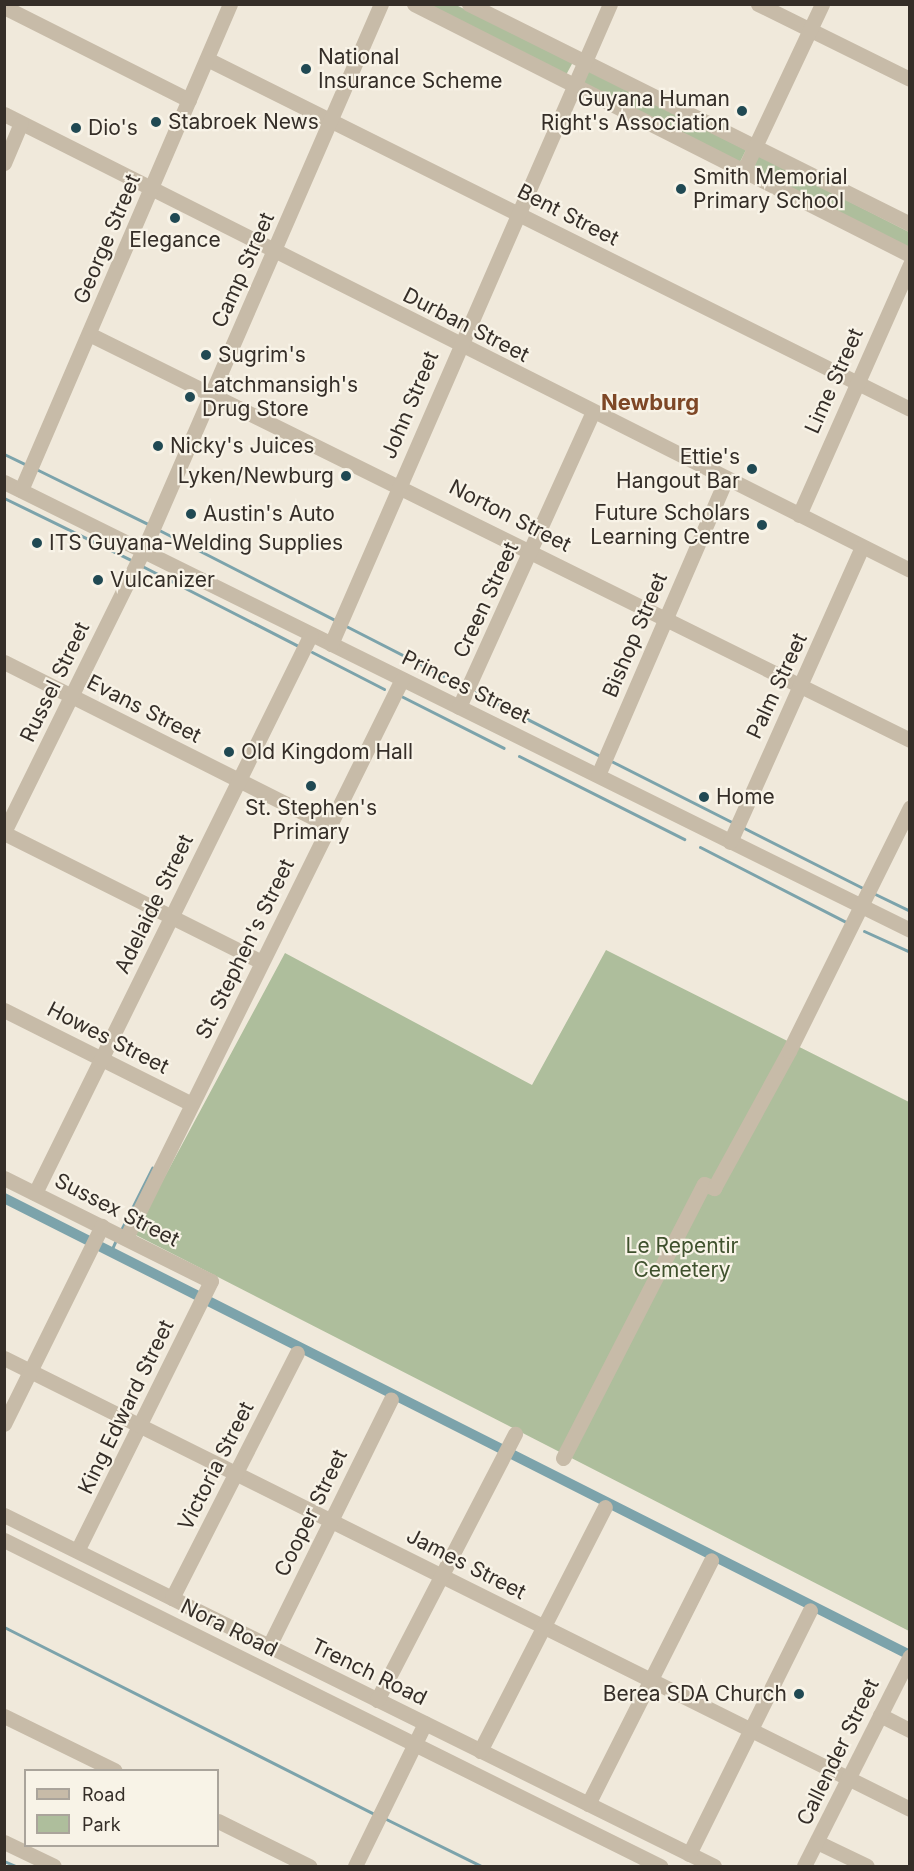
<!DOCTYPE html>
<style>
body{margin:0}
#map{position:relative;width:914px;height:1871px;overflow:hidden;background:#f0e9db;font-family:Inter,sans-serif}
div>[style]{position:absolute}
.green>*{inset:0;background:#aebe9c}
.stream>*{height:3px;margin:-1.5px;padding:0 1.5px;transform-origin:1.5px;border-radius:1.5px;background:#7ca3ab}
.canal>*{height:10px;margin:-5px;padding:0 5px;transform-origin:5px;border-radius:5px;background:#7ca3ab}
.minor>*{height:15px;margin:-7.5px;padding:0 7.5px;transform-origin:7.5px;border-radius:7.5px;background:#c7bba8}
.dots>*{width:16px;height:16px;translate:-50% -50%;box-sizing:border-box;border:3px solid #f8f3e7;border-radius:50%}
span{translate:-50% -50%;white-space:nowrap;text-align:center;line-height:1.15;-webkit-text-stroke:4.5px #f8f3e7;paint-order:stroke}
.poi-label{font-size:21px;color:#352e28}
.left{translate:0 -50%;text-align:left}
.right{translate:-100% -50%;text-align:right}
.street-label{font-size:21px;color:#352e28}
.park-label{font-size:21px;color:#3f512d}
.neighbourhood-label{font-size:22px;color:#7e4726;font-weight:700}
.frame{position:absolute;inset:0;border:6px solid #352e28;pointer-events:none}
.legend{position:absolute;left:24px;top:1769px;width:195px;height:78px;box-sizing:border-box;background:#f8f3e7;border:2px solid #aaa49b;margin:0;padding:8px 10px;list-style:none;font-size:18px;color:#352e28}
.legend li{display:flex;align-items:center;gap:12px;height:30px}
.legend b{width:30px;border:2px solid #aaa49b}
</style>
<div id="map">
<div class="green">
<div style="clip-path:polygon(425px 5px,456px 5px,573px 62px,566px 75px)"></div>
<div style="clip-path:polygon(585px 68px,746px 150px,739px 164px,578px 82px)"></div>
<div style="clip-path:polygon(756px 154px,909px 232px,909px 250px,749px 168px)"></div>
<div style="clip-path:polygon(606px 950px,909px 1102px,909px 1631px,134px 1234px,285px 953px,532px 1085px)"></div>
</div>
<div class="stream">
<div style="left:4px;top:454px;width:25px;rotate:26deg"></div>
<div style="left:36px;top:469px;width:125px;rotate:26.2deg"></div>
<div style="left:4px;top:498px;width:141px;rotate:26deg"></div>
<div style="left:157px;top:529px;width:200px;rotate:27.1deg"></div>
<div style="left:142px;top:566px;width:178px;rotate:27.1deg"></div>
<div style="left:344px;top:625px;width:134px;rotate:27.1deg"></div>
<div style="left:312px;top:652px;width:81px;rotate:27.2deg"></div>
<div style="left:472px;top:691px;width:146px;rotate:26.9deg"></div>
<div style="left:401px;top:696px;width:115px;rotate:26.8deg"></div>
<div style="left:519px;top:756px;width:185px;rotate:26.7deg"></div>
<div style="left:611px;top:761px;width:138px;rotate:26.8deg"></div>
<div style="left:742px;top:827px;width:138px;rotate:26.8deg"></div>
<div style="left:700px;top:847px;width:166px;rotate:27.2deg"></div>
<div style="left:873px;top:893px;width:41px;rotate:25.9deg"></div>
<div style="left:864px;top:931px;width:51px;rotate:24.5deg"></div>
<div style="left:120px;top:1232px;width:72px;rotate:-63.4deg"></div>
<div style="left:111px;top:1251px;width:12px;rotate:-66deg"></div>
<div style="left:4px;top:1627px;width:415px;rotate:26.8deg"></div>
<div style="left:384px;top:1818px;width:108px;rotate:26.3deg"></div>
<div style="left:4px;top:1861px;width:12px;rotate:24deg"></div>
</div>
<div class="canal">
<div style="left:4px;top:1198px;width:1015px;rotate:26.77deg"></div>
</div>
<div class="minor">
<div style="left:414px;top:4px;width:556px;rotate:26.84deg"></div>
<div style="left:469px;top:4px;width:493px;rotate:26.5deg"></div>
<div style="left:758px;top:4px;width:169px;rotate:26.3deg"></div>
<div style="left:4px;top:7px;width:207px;rotate:26.7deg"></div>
<div style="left:207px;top:59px;width:785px;rotate:26.47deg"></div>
<div style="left:4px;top:114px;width:1014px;rotate:26.72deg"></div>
<div style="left:4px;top:163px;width:43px;rotate:-67deg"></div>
<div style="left:743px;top:172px;width:186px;rotate:-64.8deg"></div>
<div style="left:89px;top:334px;width:916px;rotate:26.31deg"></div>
<div style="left:4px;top:482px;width:1011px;rotate:26.31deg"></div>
<div style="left:21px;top:490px;width:529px;rotate:-66.73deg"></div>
<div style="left:799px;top:515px;width:274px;rotate:-66.1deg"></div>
<div style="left:331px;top:644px;width:698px;rotate:-66.45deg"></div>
<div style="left:4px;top:662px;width:365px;rotate:26.7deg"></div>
<div style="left:459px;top:707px;width:324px;rotate:-65.6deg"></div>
<div style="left:598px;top:775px;width:322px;rotate:-66.6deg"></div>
<div style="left:4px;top:832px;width:313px;rotate:-63.7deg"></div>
<div style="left:143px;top:551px;width:597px;rotate:-66.49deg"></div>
<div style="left:4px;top:833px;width:288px;rotate:26.6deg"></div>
<div style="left:730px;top:842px;width:323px;rotate:-65.9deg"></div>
<div style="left:4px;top:1010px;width:210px;rotate:26.6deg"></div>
<div style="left:4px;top:1178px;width:231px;rotate:26.5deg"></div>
<div style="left:211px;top:1281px;width:301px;rotate:116.4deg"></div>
<div style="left:35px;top:1193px;width:623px;rotate:-63.72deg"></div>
<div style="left:126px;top:1238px;width:623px;rotate:-63.72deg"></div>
<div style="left:4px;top:1358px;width:1012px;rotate:26.46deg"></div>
<div style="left:4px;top:1424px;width:221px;rotate:-63.7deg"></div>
<div style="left:563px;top:1458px;width:308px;rotate:-62.8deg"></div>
<div style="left:704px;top:1184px;width:11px;rotate:22deg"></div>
<div style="left:714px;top:1188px;width:156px;rotate:-61.3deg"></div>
<div style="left:789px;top:1051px;width:272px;rotate:-63.6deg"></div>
<div style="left:4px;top:1515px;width:792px;rotate:26.31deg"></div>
<div style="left:4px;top:1540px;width:733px;rotate:26.43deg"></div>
<div style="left:172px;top:1598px;width:275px;rotate:-63deg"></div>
<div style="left:269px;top:1646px;width:275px;rotate:-63.7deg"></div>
<div style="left:377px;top:1700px;width:300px;rotate:-62.6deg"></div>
<div style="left:880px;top:1715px;width:34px;rotate:27deg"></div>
<div style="left:4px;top:1716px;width:123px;rotate:26.1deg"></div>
<div style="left:480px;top:1751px;width:274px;rotate:-62.9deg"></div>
<div style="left:588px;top:1804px;width:273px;rotate:-63.2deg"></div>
<div style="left:218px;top:1821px;width:102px;rotate:26.3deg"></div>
<div style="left:4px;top:1842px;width:55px;rotate:25.6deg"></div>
<div style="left:817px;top:1842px;width:55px;rotate:25.6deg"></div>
<div style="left:689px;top:1854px;width:272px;rotate:-63.6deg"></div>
<div style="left:355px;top:1866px;width:159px;rotate:-63.9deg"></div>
<div style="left:804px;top:1866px;width:235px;rotate:-63.2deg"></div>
</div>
<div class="dots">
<div style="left:306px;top:69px;background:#204953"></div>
<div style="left:742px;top:111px;background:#204953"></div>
<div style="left:156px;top:122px;background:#204953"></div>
<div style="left:76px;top:128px;background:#204953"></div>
<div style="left:681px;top:189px;background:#204953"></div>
<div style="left:175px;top:218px;background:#204953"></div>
<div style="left:206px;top:355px;background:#204953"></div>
<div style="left:190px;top:397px;background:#204953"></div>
<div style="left:158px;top:446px;background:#204953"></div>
<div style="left:752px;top:469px;background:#204953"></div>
<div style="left:346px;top:476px;background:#204953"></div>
<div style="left:191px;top:514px;background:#204953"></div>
<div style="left:762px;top:525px;background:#204953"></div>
<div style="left:37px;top:543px;background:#204953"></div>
<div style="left:98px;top:580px;background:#204953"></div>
<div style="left:229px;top:752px;background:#204953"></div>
<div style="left:311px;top:786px;background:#204953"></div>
<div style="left:704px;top:797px;background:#204953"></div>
<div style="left:799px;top:1694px;background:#204953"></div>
</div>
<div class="poi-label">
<span class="left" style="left:318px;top:69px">National<br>Insurance Scheme</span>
<span class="right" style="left:730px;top:111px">Guyana Human<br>Right's Association</span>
<span class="left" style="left:168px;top:122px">Stabroek News</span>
<span class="left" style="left:88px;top:128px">Dio's</span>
<span class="left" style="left:693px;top:189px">Smith Memorial<br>Primary School</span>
<span style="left:175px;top:240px">Elegance</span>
<span class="left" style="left:218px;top:355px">Sugrim's</span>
<span class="left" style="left:202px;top:397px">Latchmansigh's<br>Drug Store</span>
<span class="left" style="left:170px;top:446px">Nicky's Juices</span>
<span class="right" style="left:740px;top:469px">Ettie's<br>Hangout Bar</span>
<span class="right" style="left:334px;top:476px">Lyken/Newburg</span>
<span class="right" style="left:750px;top:525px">Future Scholars<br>Learning Centre</span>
<span class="left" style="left:203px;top:514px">Austin's Auto</span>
<span class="left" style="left:49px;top:543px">ITS Guyana-Welding Supplies</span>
<span class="left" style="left:110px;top:580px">Vulcanizer</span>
<span class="left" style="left:241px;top:752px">Old Kingdom Hall</span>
<span class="left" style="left:716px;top:797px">Home</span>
<span style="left:311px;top:820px">St. Stephen's<br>Primary</span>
<span class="right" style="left:787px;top:1694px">Berea SDA Church</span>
</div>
<div class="street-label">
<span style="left:568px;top:215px;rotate:27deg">Bent Street</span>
<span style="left:107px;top:239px;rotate:-67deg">George Street</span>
<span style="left:243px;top:270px;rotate:-66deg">Camp Street</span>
<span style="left:466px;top:325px;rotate:27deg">Durban Street</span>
<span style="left:834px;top:381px;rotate:-66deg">Lime Street</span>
<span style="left:410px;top:405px;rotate:-67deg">John Street</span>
<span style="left:510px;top:516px;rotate:27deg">Norton Street</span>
<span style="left:486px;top:600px;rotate:-65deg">Creen Street</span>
<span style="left:635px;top:635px;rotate:-67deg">Bishop Street</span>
<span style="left:55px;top:682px;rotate:-64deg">Russel Street</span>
<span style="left:777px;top:686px;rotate:-65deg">Palm Street</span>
<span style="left:466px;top:687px;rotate:26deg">Princes Street</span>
<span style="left:144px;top:709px;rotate:27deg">Evans Street</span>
<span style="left:154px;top:904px;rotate:-64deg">Adelaide Street</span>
<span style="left:245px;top:949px;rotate:-64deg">St. Stephen's Street</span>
<span style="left:108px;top:1038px;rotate:27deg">Howes Street</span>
<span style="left:117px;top:1210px;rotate:27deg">Sussex Street</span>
<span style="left:126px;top:1407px;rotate:-64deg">King Edward Street</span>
<span style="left:216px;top:1466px;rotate:-63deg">Victoria Street</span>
<span style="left:311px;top:1513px;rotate:-64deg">Cooper Street</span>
<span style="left:466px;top:1564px;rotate:27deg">James Street</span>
<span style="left:229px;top:1628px;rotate:26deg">Nora Road</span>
<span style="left:369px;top:1672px;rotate:26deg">Trench Road</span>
<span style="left:838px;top:1752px;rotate:-64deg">Callender Street</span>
</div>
<div class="park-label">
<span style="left:682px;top:1258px">Le Repentir<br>Cemetery</span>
</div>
<div class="neighbourhood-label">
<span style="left:650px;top:403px">Newburg</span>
</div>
<div class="frame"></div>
<ul class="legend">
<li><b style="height:8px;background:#c7bba8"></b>Road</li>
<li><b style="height:16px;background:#aebe9c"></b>Park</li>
</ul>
</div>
